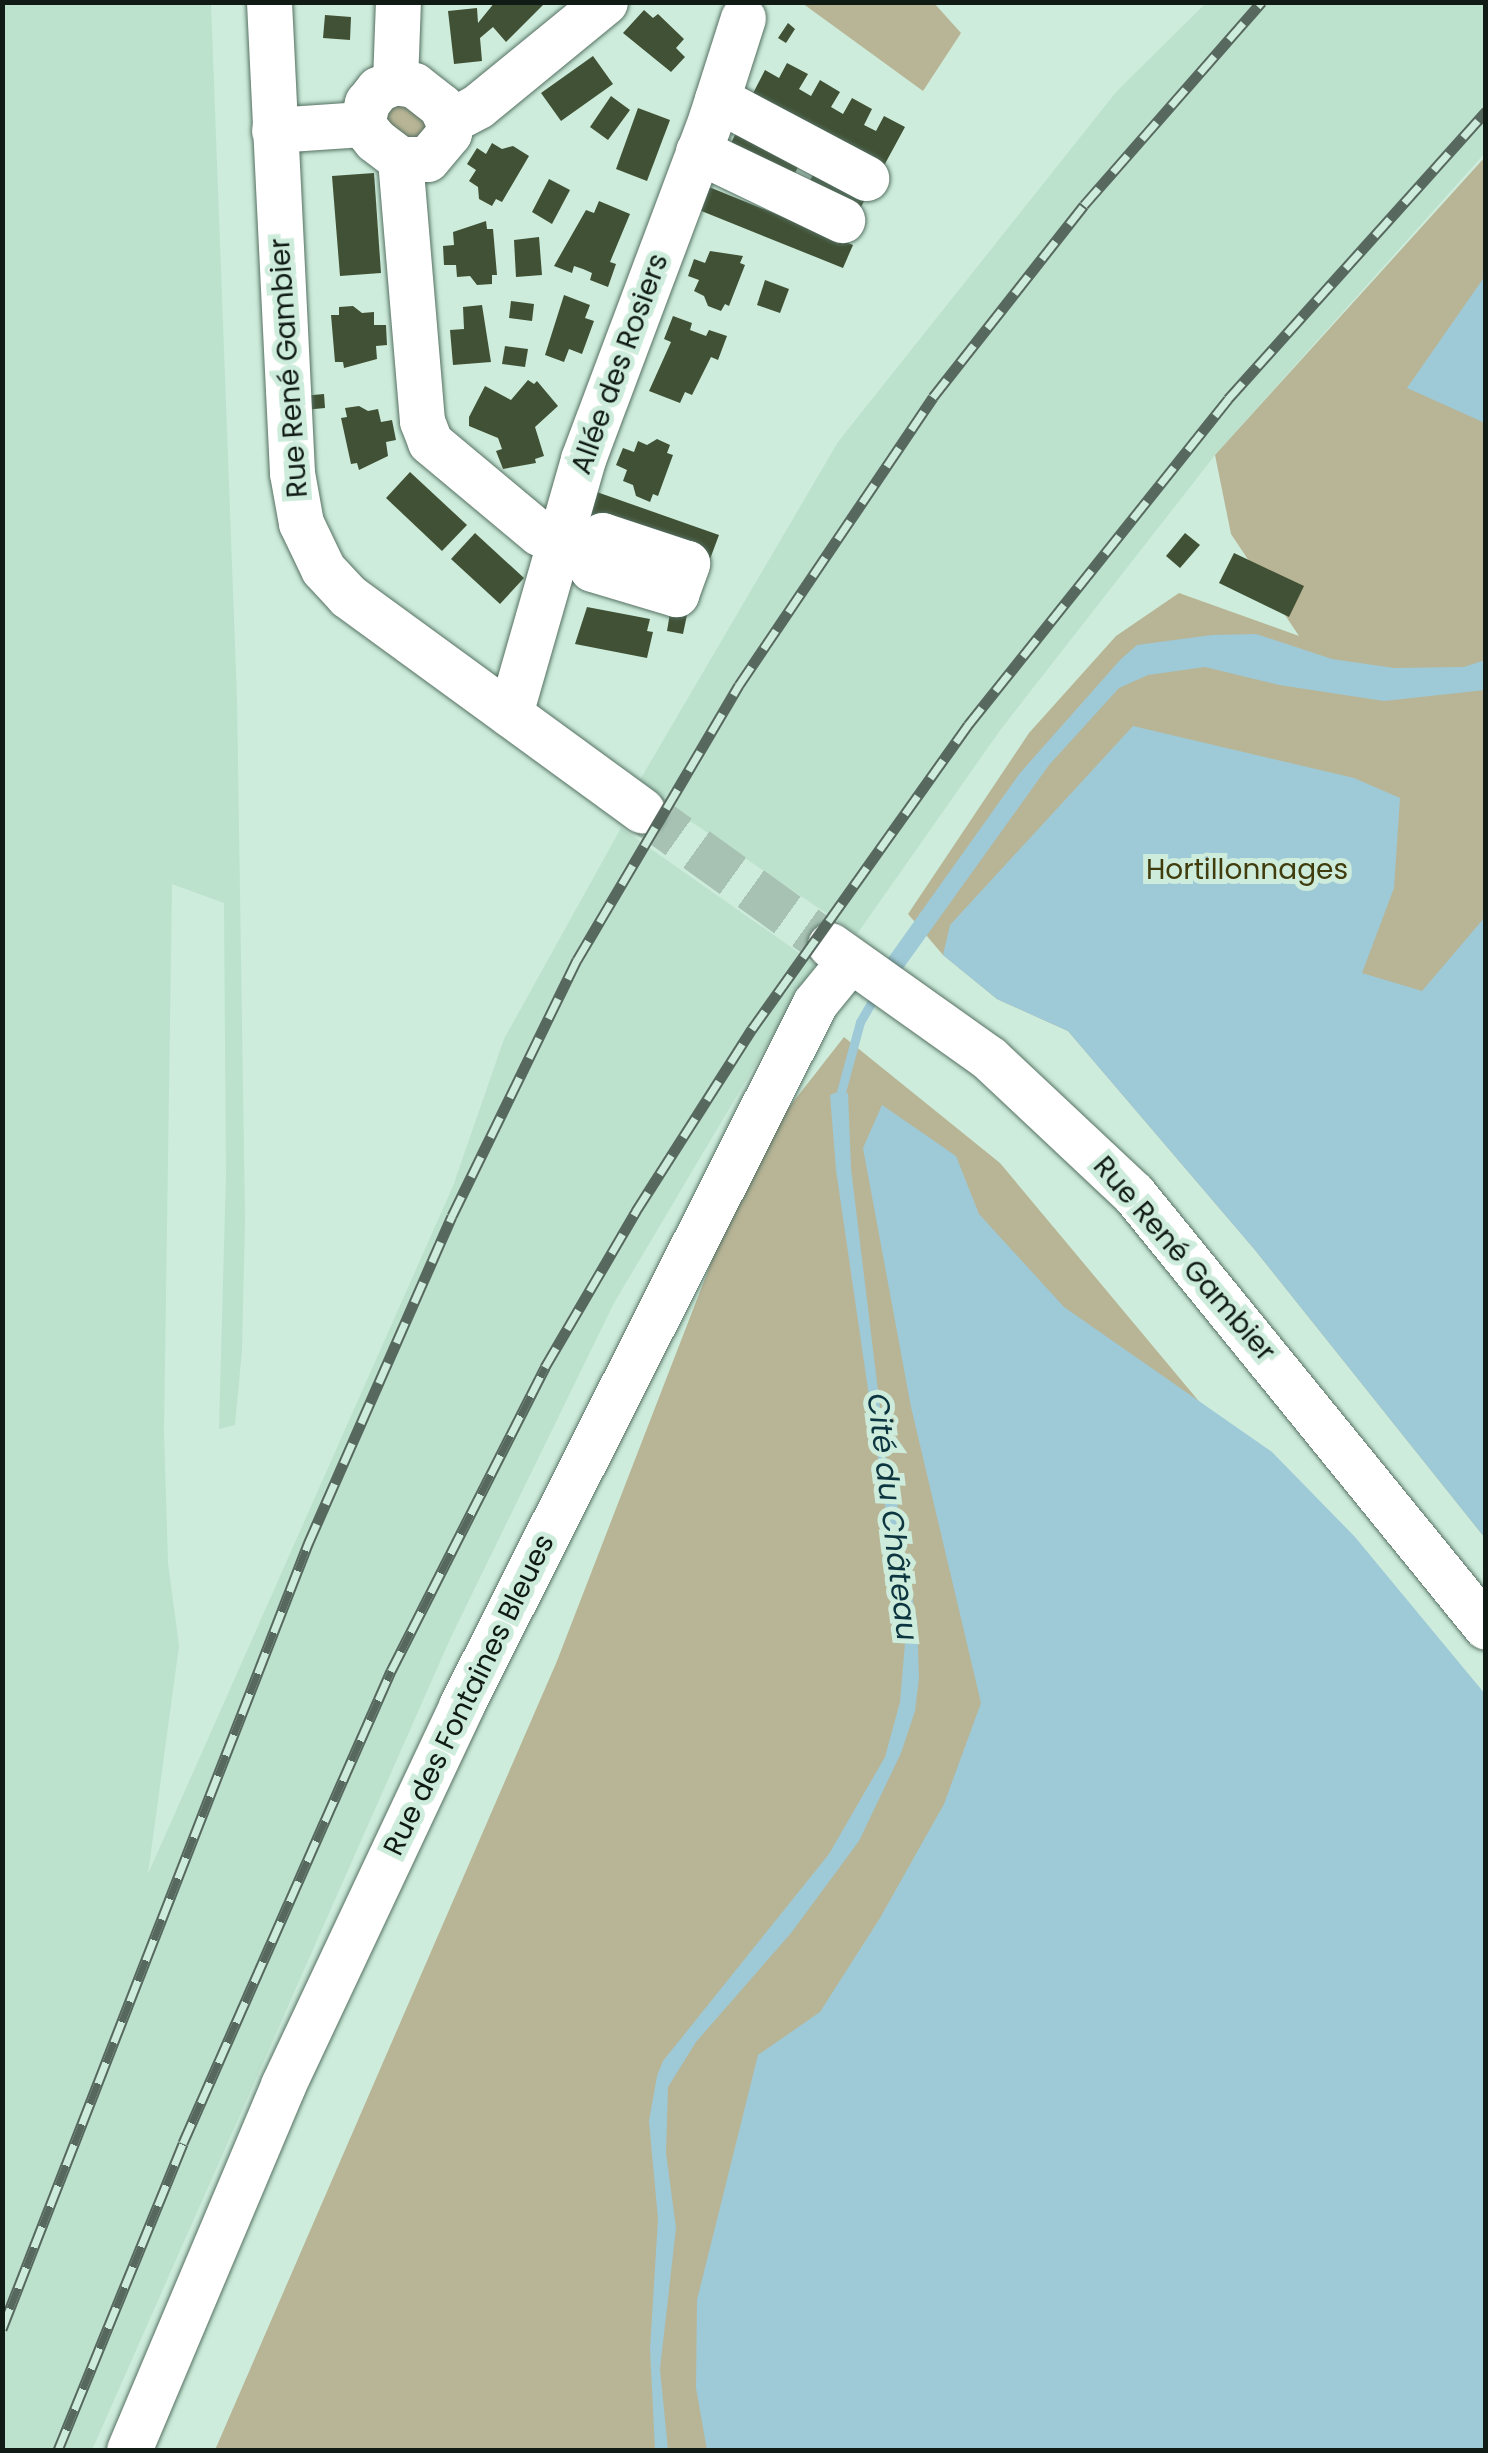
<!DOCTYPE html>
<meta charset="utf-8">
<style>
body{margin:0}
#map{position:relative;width:1488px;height:2453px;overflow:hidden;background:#cdecdb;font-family:Poppins,sans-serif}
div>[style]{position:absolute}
.built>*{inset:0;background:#bce1cd}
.green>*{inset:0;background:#b8b596}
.water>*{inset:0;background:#9ec9d7}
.stream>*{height:9px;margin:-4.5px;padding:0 4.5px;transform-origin:4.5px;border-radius:4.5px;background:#9ec9d7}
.building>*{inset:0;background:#415135}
.minor-tunnel>*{height:45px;margin-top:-22.5px;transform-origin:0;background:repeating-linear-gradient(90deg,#a7c2b3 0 45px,transparent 0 67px)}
.roads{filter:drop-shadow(0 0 2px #557062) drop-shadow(0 0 2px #557062)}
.minor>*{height:45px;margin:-22.5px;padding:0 22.5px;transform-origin:22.5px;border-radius:22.5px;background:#fff}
.rail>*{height:11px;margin-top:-5.5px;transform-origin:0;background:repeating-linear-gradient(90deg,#cdecdb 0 22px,#57695f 0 44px);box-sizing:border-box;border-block:2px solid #57695f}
span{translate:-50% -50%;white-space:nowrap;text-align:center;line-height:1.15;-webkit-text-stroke:10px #cdecdb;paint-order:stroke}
.street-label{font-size:28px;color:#101b15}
.park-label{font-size:28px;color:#413c0e}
.water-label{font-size:30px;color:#0c3540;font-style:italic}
.frame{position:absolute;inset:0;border:5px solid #101b15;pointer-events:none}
</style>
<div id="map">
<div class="built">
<div style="clip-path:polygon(3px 3px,211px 3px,237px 699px,245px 1219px,242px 1350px,235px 1425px,219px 1429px,226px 1174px,224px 903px,172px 884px,164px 1431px,168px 1563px,179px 1646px,148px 1874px,453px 1186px,504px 1039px,621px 828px,815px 964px,614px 1303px,451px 1637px,92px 2450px,3px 2450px)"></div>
<div style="clip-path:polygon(1206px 3px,1485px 3px,1485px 153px,1215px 455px,1001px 729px,857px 934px,637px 785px,838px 442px,1117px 91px)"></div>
</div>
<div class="green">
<div style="clip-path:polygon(802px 3px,934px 3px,961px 33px,923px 91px)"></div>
<div style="clip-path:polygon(399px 92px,434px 132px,403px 146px,377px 105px)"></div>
<div style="clip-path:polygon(1485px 157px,1485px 1538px,1255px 1250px,1068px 1031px,997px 999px,943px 955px,908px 914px,1029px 733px,1116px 636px,1179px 593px,1299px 636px,1231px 534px,1215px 455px)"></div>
<div style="clip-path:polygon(844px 1037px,1000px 1163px,1485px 1744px,1485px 2450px,215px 2450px,557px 1661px,754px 1152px)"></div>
</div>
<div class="water">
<div style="clip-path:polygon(1485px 276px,1485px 423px,1407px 388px)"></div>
<div style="clip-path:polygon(1256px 634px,1332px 659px,1394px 668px,1464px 667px,1485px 660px,1485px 690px,1384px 701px,1279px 685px,1205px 667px,1148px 675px,1119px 688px,1049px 765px,902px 970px,886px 961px,1020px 773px,1120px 660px,1137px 645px,1212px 635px)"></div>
<div style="clip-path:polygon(1133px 726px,1354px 778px,1400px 798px,1394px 888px,1362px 973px,1422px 991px,1485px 917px,1485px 1538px,1255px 1250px,1068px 1031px,997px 999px,943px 955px,950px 925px)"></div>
<div style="clip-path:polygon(837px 1092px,848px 1093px,851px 1168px,890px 1490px,917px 1621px,919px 1678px,915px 1711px,901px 1753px,859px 1841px,791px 1933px,696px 2042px,668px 2087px,666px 2153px,676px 2228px,660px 2369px,668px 2450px,655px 2450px,650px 2349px,658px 2219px,649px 2121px,657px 2076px,663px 2061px,829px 1854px,885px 1757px,900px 1702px,905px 1643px,836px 1170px,830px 1095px)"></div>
<div style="clip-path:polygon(882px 1105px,956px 1156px,979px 1214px,1064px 1307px,1272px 1452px,1355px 1537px,1485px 1694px,1485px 2450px,707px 2450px,696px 2388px,697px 2300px,758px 2055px,820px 2012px,880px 1918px,944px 1804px,981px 1703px,911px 1407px,863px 1148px)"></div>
</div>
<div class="stream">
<div style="left:838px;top:1103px;width:84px;rotate:-74.8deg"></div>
<div style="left:860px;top:1022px;width:30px;rotate:-60deg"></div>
<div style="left:888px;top:1469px;width:39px;rotate:83deg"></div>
</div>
<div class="building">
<div style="clip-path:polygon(495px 2px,546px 2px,506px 42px,493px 27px,480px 38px,482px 61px,454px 64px,448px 11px,477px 8px,478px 23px)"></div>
<div style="clip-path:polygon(644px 10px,653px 18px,658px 14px,684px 39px,676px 48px,685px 57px,671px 72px,623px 33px)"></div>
<div style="clip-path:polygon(325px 15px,351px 17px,350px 40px,323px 38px)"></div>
<div style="clip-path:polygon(788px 23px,795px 29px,786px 43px,778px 38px)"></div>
<div style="clip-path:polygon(593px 56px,613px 84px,561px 121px,541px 93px)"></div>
<div style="clip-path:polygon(787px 63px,808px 74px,799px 89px,811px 96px,820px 80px,840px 92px,831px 107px,843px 114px,852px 98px,872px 109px,864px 125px,876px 131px,884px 116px,905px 127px,880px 173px,749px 101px,765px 70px,779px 78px)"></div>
<div style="clip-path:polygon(611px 96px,630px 110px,608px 140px,590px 127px)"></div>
<div style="clip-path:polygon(638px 108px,670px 120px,647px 181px,616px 169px)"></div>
<div style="clip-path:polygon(742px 121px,805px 153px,794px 175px,731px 143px)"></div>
<div style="clip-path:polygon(492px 143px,502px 149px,513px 146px,529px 156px,502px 202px,496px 199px,492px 206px,479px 199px,478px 187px,469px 181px,476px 170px,467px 164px,477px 148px,486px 154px)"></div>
<div style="clip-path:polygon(820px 160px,871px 187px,860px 209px,809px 183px)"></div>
<div style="clip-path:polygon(374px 173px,381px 273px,340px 276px,332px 176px)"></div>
<div style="clip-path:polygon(549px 179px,570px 190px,552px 224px,532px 212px)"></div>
<div style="clip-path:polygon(709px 187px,853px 245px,843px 268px,699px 210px)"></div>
<div style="clip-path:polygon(599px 201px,630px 214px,610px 262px,616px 264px,608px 287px,590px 280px,592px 273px,583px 269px,574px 266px,572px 273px,554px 266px,586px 210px,594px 213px)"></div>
<div style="clip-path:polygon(486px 221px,487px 229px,493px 229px,497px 275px,492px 275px,492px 284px,477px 285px,470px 276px,457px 277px,456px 265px,444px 265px,443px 246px,454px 245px,453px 232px)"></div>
<div style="clip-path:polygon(539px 237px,542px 275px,516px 277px,514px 240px)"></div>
<div style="clip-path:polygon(710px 251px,743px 256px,740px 263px,745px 265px,729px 306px,725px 304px,721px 311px,708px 306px,704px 296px,694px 291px,699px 280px,688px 276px,694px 259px,705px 263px)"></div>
<div style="clip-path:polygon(765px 280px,789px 289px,780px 313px,757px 305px)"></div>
<div style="clip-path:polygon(564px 295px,590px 305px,585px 318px,594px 321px,582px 354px,569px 349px,564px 362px,545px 355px)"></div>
<div style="clip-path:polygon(511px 301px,534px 304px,532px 321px,509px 318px)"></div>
<div style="clip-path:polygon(482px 305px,491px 362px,453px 365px,450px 330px,464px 329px,463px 307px)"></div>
<div style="clip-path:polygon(353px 306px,362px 313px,374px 312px,374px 325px,386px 325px,387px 345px,376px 346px,377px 359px,344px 368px,343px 362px,335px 362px,331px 315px,339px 315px,339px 307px)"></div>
<div style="clip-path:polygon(673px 316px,692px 323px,690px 330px,706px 336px,709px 330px,727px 336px,718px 360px,711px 357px,692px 395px,685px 392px,680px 403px,649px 391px,671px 342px,664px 339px)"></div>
<div style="clip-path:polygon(505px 346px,528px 349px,525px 367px,502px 364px)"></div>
<div style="clip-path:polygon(528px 380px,534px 384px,537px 381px,558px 406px,535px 427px,544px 456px,535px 459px,536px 463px,503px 469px,496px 451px,502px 449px,498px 438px,469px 426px,469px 417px,485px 386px,511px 400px)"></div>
<div style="clip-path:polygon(324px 394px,325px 408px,304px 410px,302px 396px)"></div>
<div style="clip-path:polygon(359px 406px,368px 411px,378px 409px,381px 422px,392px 420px,396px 440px,386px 442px,388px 456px,359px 470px,357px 463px,351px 464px,341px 418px,347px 417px,345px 408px)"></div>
<div style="clip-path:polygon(657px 439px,670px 445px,667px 453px,673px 455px,658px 496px,653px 494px,650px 502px,636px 496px,633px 485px,623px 481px,627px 470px,616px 465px,623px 448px,634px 452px,638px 441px,647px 445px)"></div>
<div style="clip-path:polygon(410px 472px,467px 525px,442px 551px,386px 498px)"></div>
<div style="clip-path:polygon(594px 491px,719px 535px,710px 559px,585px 515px)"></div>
<div style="clip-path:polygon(475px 533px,524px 578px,500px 604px,451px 559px)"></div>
<div style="clip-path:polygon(1185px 533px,1200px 545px,1180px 568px,1166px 556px)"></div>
<div style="clip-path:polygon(1234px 553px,1304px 586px,1289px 617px,1219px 583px)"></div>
<div style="clip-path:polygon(587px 607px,650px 619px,647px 631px,653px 632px,647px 658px,575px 644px)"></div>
<div style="clip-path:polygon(671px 607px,688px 610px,683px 634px,667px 631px)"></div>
</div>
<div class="minor-tunnel">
<div style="left:642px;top:810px;width:231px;rotate:35.7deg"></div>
</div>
<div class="roads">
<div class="minor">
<div style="left:269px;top:2px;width:472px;rotate:87.2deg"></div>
<div style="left:292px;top:473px;width:51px;rotate:79.8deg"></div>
<div style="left:301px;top:523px;width:51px;rotate:64.4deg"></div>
<div style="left:323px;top:569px;width:37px;rotate:47deg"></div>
<div style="left:348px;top:596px;width:364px;rotate:36.1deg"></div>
<div style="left:395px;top:82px;width:19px;rotate:9deg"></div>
<div style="left:414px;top:85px;width:34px;rotate:38deg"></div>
<div style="left:441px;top:106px;width:17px;rotate:66deg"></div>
<div style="left:448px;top:122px;width:11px;rotate:85deg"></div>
<div style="left:449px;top:133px;width:34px;rotate:130deg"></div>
<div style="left:427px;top:159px;width:27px;rotate:180deg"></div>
<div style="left:400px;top:159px;width:31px;rotate:-143deg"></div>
<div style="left:375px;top:140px;width:21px;rotate:-129deg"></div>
<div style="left:362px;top:124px;width:22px;rotate:-77deg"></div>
<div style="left:367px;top:103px;width:18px;rotate:-52deg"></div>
<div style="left:378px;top:89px;width:18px;rotate:-22deg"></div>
<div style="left:395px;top:82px;width:80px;rotate:-87.9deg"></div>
<div style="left:717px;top:99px;width:169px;rotate:27.9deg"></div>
<div style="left:448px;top:122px;width:34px;rotate:-28deg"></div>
<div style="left:478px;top:106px;width:164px;rotate:-39.3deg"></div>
<div style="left:274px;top:130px;width:88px;rotate:-3.9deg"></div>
<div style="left:698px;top:151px;width:160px;rotate:25.6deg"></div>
<div style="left:400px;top:159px;width:263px;rotate:85.2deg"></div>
<div style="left:422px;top:421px;width:22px;rotate:69deg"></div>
<div style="left:430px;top:442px;width:142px;rotate:39.9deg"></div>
<div style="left:539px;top:533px;width:49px;rotate:19.2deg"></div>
<div style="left:585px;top:549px;width:21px;rotate:71deg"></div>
<div style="left:592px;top:569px;width:88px;rotate:16.6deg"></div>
<div style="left:676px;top:594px;width:33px;rotate:-70deg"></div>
<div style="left:687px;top:563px;width:89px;rotate:-161.8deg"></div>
<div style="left:602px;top:535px;width:22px;rotate:141deg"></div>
<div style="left:510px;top:714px;width:265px;rotate:-74deg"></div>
<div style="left:583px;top:459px;width:364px;rotate:-69.4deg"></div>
<div style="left:711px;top:118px;width:105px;rotate:-72.3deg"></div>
<div style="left:830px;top:945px;width:195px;rotate:35.4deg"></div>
<div style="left:989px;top:1058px;width:197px;rotate:43.2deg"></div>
<div style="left:1133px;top:1193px;width:559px;rotate:50.88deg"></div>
<div style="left:129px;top:2450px;width:396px;rotate:-67.1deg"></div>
<div style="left:283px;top:2085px;width:419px;rotate:-64.8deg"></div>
<div style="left:461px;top:1706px;width:787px;rotate:-63.27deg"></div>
<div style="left:815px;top:1003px;width:55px;rotate:-50.9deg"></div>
</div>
</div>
<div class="rail">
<div style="left:2px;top:2329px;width:843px;rotate:-68.7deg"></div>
<div style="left:308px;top:1544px;width:358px;rotate:-66.3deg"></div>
<div style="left:452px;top:1216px;width:285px;rotate:-64deg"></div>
<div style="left:577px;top:960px;width:319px;rotate:-59.5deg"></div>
<div style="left:739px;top:685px;width:347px;rotate:-56deg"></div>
<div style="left:933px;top:397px;width:244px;rotate:-51.8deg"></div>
<div style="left:1084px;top:205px;width:270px;rotate:-48.8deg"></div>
<div style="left:58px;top:2450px;width:331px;rotate:-67.8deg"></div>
<div style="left:183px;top:2143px;width:516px;rotate:-66.22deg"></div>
<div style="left:391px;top:1671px;width:341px;rotate:-63.1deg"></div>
<div style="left:545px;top:1367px;width:181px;rotate:-59.7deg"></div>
<div style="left:636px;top:1211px;width:216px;rotate:-57.5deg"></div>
<div style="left:752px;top:1029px;width:373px;rotate:-54.6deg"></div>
<div style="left:968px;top:725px;width:417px;rotate:-51.4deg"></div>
<div style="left:1228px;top:399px;width:387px;rotate:-48.1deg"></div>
</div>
<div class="street-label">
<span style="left:620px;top:364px;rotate:-70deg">Allée des Rosiers</span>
<span style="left:289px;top:368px;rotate:-94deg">Rue René Gambier</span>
<span style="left:1184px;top:1259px;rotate:49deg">Rue René Gambier</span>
<span style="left:469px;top:1695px;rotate:-64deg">Rue des Fontaines Bleues</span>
</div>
<div class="park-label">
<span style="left:1247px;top:870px">Hortillonnages</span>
</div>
<div class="water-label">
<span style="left:892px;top:1517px;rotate:83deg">Cité du Château</span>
</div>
<div class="frame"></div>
</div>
